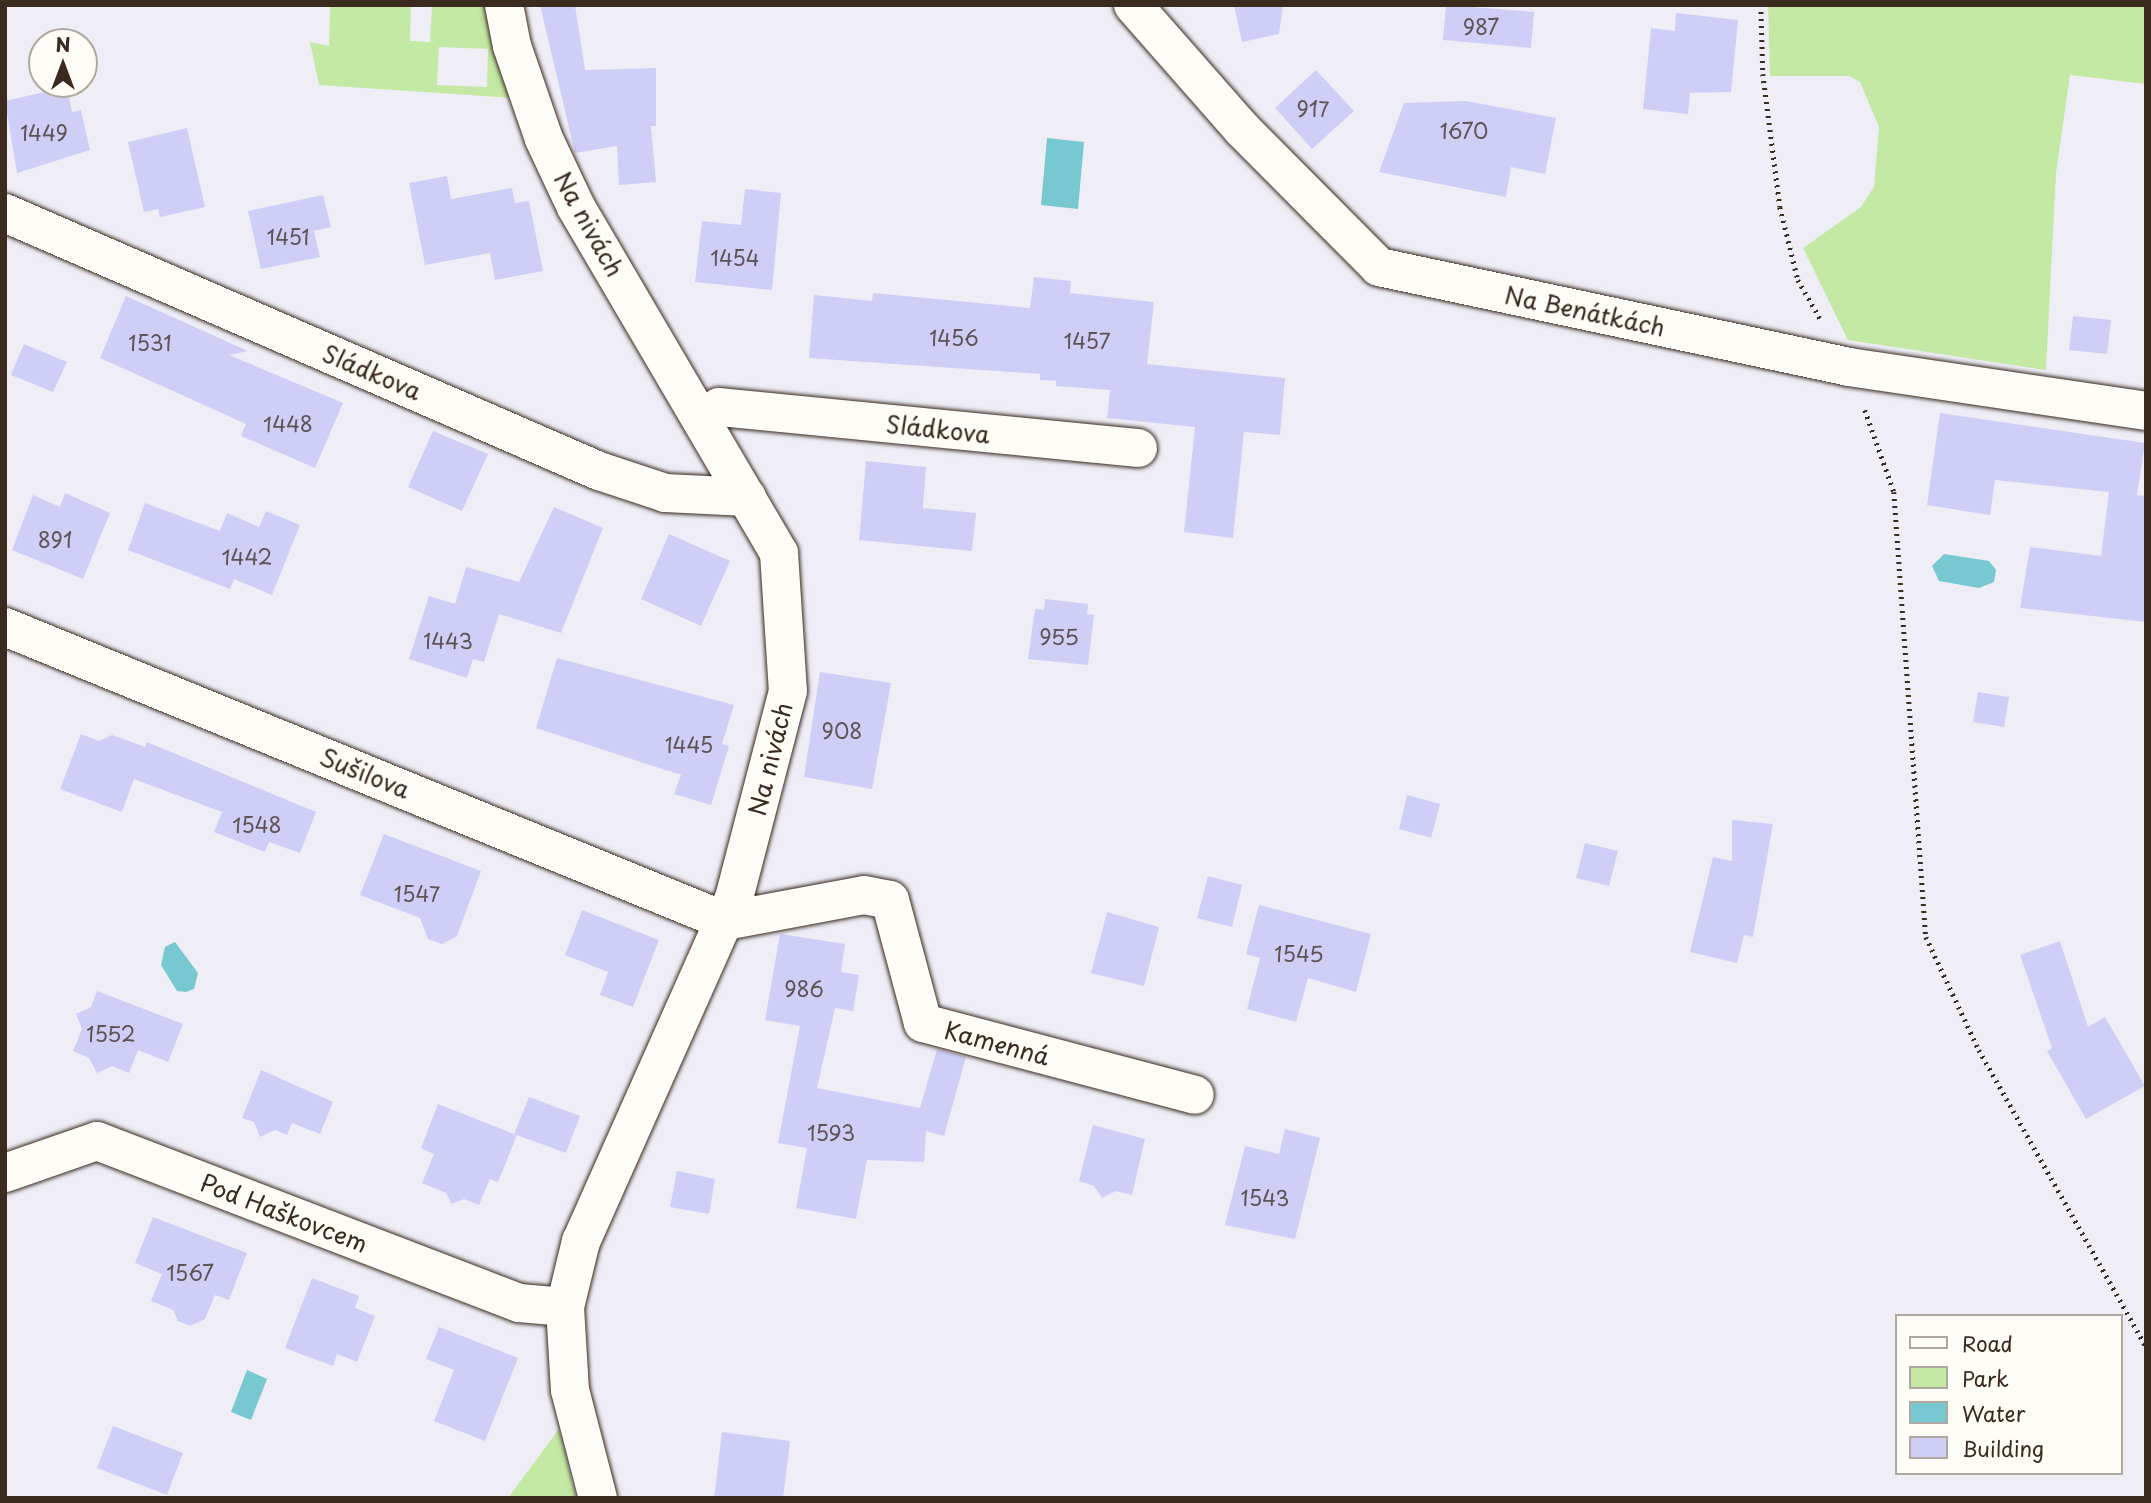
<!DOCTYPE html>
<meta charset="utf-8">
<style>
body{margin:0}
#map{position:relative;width:2151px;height:1503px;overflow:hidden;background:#efeef7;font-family:"Playpen Sans",sans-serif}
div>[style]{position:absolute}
.green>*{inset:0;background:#c4e9a4}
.water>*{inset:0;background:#77c8d0}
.building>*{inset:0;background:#cfcef7}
.path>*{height:4.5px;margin-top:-2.25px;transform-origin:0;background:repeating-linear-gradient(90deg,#3b2a1e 0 2px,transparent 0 7px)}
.roads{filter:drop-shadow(0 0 2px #3b2a1e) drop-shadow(0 0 2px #3b2a1e)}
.street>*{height:38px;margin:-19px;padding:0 19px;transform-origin:19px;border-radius:19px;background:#fdfcf7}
span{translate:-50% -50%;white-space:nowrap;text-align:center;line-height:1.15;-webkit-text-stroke:7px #fdfcf7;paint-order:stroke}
.number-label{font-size:21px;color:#605354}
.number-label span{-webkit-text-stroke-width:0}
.street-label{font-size:24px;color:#3b2a1e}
.frame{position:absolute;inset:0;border:7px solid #3b2a1e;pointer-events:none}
.legend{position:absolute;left:1895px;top:1314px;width:228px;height:161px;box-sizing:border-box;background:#fdfcf7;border:2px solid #afa8a0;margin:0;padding:9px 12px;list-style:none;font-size:21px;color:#3b2a1e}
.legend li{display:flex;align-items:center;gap:14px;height:35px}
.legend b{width:35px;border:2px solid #afa8a0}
.north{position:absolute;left:28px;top:28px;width:70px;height:70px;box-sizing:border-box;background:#fdfcf7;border:2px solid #afa8a0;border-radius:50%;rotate:0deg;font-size:19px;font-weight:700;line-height:28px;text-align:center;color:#3b2a1e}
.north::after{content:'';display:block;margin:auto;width:24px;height:32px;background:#3b2a1e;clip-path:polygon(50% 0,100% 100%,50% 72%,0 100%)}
</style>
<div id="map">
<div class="green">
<div style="clip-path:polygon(evenodd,330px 5px,411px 5px,410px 41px,430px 42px,432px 5px,490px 5px,514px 98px,319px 85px,310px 42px,329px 46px,330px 5px,439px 47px,488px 49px,487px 87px,437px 85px,439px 47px)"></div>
<div style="clip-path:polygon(1768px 5px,2146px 5px,2146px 84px,2070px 75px,2056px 173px,2046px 370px,1848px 340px,1803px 248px,1861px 207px,1874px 187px,1879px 127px,1860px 82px,1849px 76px,1770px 76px)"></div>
<div style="clip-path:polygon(559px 1429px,576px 1498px,508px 1498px)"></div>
</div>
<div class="water">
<div style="clip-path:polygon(1047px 138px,1084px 142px,1078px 209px,1041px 205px)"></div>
<div style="clip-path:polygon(1944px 554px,1989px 561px,1996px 570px,1994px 582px,1979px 588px,1939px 581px,1932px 566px)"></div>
<div style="clip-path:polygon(175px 942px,198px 973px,194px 989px,186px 992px,177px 991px,161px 965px,165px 947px)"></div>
<div style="clip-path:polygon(247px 1370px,267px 1379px,251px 1420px,231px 1412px)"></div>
</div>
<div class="building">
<div style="clip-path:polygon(540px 5px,575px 5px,585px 70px,656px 68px,656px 126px,651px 126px,656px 182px,619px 185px,617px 146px,575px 153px)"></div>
<div style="clip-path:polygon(1234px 5px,1283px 5px,1279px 34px,1242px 42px)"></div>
<div style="clip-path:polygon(1446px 5px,1534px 12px,1531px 48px,1443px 40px)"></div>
<div style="clip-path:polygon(1676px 13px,1738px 20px,1731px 92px,1690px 93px,1688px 114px,1643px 109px,1651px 28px,1675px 31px)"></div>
<div style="clip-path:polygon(1316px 70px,1354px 111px,1312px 149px,1275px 108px)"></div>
<div style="clip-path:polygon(67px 87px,72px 112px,81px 110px,90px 150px,17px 173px,5px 101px)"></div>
<div style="clip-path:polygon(1466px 101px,1556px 118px,1545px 174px,1511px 167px,1506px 197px,1379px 172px,1404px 103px)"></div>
<div style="clip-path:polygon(187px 128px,205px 207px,160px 217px,158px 209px,144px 212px,128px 142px)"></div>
<div style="clip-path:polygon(447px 176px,451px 199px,512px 188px,515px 203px,529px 201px,543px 271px,495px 280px,490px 253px,425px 265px,409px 183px)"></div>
<div style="clip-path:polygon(745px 189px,781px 193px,772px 290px,695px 282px,702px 221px,741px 225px)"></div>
<div style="clip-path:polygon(323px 195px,331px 227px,314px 231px,320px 257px,261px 269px,248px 211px)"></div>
<div style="clip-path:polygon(1034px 277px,1071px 281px,1070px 293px,1154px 302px,1147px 364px,1285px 378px,1280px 435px,1244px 432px,1233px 538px,1184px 532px,1195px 427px,1107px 418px,1110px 390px,1056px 386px,1056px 381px,1040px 380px,1040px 374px,809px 358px,814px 295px,872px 301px,873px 293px,1030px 308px)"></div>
<div style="clip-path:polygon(126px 296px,248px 351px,229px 355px,343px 403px,315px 468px,241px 436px,246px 424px,100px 358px)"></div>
<div style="clip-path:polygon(2073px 316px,2111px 320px,2107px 354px,2069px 350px)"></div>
<div style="clip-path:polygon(24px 344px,67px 362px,53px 392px,11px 375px)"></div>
<div style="clip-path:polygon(1940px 413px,2145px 443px,2137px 495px,2125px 494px,2146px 496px,2146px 622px,2020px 608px,2030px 547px,2101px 556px,2109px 492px,1995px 480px,1990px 515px,1927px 505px)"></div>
<div style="clip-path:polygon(433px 431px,488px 454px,462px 511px,408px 487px)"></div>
<div style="clip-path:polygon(866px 461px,926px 467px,923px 508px,976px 513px,972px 551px,859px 540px)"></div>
<div style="clip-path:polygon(65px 493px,110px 513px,83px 579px,12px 550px,33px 495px,60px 507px)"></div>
<div style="clip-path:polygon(145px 503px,220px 531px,227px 513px,259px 527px,266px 511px,300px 525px,272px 595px,234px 579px,230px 589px,128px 550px)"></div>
<div style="clip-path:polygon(554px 507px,603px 528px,561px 633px,499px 614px,484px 662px,473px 659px,467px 678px,409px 659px,429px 596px,455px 604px,466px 567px,519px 582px)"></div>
<div style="clip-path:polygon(669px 534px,730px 561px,701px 626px,641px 599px)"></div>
<div style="clip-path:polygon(1045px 599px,1088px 604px,1087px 614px,1094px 615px,1088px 665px,1028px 659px,1035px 609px,1044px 610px)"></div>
<div style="clip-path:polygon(557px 658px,734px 705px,722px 744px,729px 746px,711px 805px,674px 794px,681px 775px,536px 728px)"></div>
<div style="clip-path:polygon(820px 672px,891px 683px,872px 789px,804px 777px)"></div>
<div style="clip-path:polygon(1978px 692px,2009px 697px,2004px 727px,1973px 722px)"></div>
<div style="clip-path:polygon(81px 734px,99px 741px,112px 735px,145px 747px,147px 742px,316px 812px,300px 853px,269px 842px,265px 852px,214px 832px,222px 812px,134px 779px,122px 812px,60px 789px)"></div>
<div style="clip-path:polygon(1407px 795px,1440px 804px,1431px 838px,1399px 829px)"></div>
<div style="clip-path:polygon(1732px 820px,1773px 824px,1753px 937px,1744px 935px,1737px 963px,1690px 952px,1713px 857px,1732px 861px)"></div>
<div style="clip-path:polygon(384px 834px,481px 871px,457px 936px,442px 944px,428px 939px,420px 918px,360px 895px)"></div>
<div style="clip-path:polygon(1585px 843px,1618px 851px,1609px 886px,1576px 878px)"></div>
<div style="clip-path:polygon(1208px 876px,1242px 885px,1232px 927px,1197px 918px)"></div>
<div style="clip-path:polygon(1259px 905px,1371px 934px,1356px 992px,1308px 978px,1296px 1022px,1247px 1009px,1260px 958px,1246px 954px)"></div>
<div style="clip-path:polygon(582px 910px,659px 940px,633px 1007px,600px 995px,608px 972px,565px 955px)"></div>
<div style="clip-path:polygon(1107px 912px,1159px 927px,1144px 986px,1091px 973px)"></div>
<div style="clip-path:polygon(780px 934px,845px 944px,841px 972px,859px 975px,853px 1011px,835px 1008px,817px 1088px,920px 1108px,937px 1049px,966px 1057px,944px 1136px,926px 1131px,924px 1162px,867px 1160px,856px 1219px,796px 1208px,807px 1148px,778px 1143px,800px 1026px,765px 1020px)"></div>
<div style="clip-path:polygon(2060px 941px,2088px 1027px,2105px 1017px,2145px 1086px,2086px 1119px,2047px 1051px,2052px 1048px,2020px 955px)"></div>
<div style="clip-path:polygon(97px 991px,183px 1024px,168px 1062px,138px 1050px,129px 1073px,112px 1066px,97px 1073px,89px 1058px,73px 1051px,82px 1029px,76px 1014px,91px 1007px)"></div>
<div style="clip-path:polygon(261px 1070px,333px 1102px,320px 1134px,292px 1123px,287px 1135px,275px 1130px,260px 1137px,254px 1122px,242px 1118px)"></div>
<div style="clip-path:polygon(529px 1097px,580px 1116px,566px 1153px,514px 1134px)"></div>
<div style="clip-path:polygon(438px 1104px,517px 1135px,498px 1182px,490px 1179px,479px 1205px,464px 1199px,452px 1204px,446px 1193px,422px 1183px,434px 1154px,421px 1148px)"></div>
<div style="clip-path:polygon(1093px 1125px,1145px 1139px,1132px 1195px,1116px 1191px,1102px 1198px,1094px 1186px,1079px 1181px)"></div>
<div style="clip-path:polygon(1285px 1129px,1320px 1138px,1295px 1239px,1225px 1225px,1245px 1146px,1279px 1154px)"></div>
<div style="clip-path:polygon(677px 1171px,715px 1179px,709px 1214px,670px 1207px)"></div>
<div style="clip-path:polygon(153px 1217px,247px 1253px,229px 1300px,215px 1295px,205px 1319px,190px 1326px,178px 1321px,173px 1310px,151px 1301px,162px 1274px,135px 1263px)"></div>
<div style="clip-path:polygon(312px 1278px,359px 1296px,355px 1308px,375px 1316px,357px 1362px,337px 1354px,333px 1366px,285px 1348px)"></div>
<div style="clip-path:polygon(439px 1327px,518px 1358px,485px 1441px,434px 1421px,454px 1370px,426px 1359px)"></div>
<div style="clip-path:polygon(113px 1426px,183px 1453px,167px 1495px,97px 1468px)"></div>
<div style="clip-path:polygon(722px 1432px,790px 1441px,783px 1498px,714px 1498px)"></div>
</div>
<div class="path">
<div style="left:1761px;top:5px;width:69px;rotate:88.3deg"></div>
<div style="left:1763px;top:74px;width:134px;rotate:82.7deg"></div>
<div style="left:1780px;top:207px;width:75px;rotate:76.1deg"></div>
<div style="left:1798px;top:280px;width:46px;rotate:60.1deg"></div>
<div style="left:1865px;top:410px;width:87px;rotate:70.5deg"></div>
<div style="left:1894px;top:492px;width:446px;rotate:85.9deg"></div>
<div style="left:1926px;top:937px;width:125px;rotate:64.9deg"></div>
<div style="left:1979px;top:1050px;width:340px;rotate:60.6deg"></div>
</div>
<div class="roads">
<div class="street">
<div style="left:504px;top:5px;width:42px;rotate:79deg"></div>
<div style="left:512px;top:46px;width:98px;rotate:71deg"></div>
<div style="left:544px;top:139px;width:75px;rotate:64.8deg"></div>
<div style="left:576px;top:207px;width:401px;rotate:59.6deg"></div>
<div style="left:779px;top:553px;width:138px;rotate:86.3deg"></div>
<div style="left:788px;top:691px;width:214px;rotate:104.6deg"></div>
<div style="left:734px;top:898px;width:376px;rotate:114deg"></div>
<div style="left:581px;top:1241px;width:68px;rotate:103.6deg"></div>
<div style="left:565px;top:1307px;width:83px;rotate:86.6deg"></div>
<div style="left:570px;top:1390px;width:112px;rotate:75.5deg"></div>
<div style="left:1133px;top:5px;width:165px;rotate:48.7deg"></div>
<div style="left:1242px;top:129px;width:194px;rotate:45.2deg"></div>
<div style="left:1379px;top:267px;width:481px;rotate:12deg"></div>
<div style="left:1849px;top:367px;width:300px;rotate:8.4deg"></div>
<div style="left:5px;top:213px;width:648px;rotate:23.48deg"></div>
<div style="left:599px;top:471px;width:70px;rotate:18.4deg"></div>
<div style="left:665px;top:493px;width:82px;rotate:2.8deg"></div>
<div style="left:702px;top:421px;width:22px;rotate:-39deg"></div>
<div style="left:719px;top:407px;width:421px;rotate:5.6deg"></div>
<div style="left:5px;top:627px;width:778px;rotate:22.21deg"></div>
<div style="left:725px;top:921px;width:141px;rotate:-10.6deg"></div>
<div style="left:864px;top:895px;width:26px;rotate:11deg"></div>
<div style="left:890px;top:900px;width:127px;rotate:75deg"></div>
<div style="left:923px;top:1023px;width:281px;rotate:14.8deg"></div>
<div style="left:5px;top:1173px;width:97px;rotate:-19.2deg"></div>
<div style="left:97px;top:1141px;width:452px;rotate:21deg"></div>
<div style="left:519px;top:1303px;width:46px;rotate:5deg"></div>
</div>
</div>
<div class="number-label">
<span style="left:1481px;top:26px">987</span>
<span style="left:1313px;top:108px">917</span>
<span style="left:1464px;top:130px">1670</span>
<span style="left:44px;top:132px">1449</span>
<span style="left:288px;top:236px">1451</span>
<span style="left:735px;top:257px">1454</span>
<span style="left:954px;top:337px">1456</span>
<span style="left:1087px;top:340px">1457</span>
<span style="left:150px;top:342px">1531</span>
<span style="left:288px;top:423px">1448</span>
<span style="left:55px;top:539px">891</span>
<span style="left:247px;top:556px">1442</span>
<span style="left:1059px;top:636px">955</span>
<span style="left:448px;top:640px">1443</span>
<span style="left:842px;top:730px">908</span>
<span style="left:689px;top:744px">1445</span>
<span style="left:257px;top:824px">1548</span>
<span style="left:417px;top:893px">1547</span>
<span style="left:1299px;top:953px">1545</span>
<span style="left:804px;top:988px">986</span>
<span style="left:111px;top:1033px">1552</span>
<span style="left:831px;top:1132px">1593</span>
<span style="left:1265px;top:1197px">1543</span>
<span style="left:190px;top:1272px">1567</span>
</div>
<div class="street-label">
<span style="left:589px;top:224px;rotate:61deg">Na nivách</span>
<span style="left:1585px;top:311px;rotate:12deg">Na Benátkách</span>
<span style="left:372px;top:372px;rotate:23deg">Sládkova</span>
<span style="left:938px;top:429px;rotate:6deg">Sládkova</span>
<span style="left:770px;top:759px;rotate:-76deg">Na nivách</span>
<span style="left:365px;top:773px;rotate:22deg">Sušilova</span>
<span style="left:997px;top:1043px;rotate:15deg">Kamenná</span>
<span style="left:284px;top:1213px;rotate:21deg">Pod Haškovcem</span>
</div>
<div class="frame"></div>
<ul class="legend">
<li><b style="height:9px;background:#fdfcf7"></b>Road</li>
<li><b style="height:19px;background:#c4e9a4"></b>Park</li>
<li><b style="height:19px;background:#77c8d0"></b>Water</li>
<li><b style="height:19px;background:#cfcef7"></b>Building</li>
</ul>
<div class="north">N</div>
</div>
